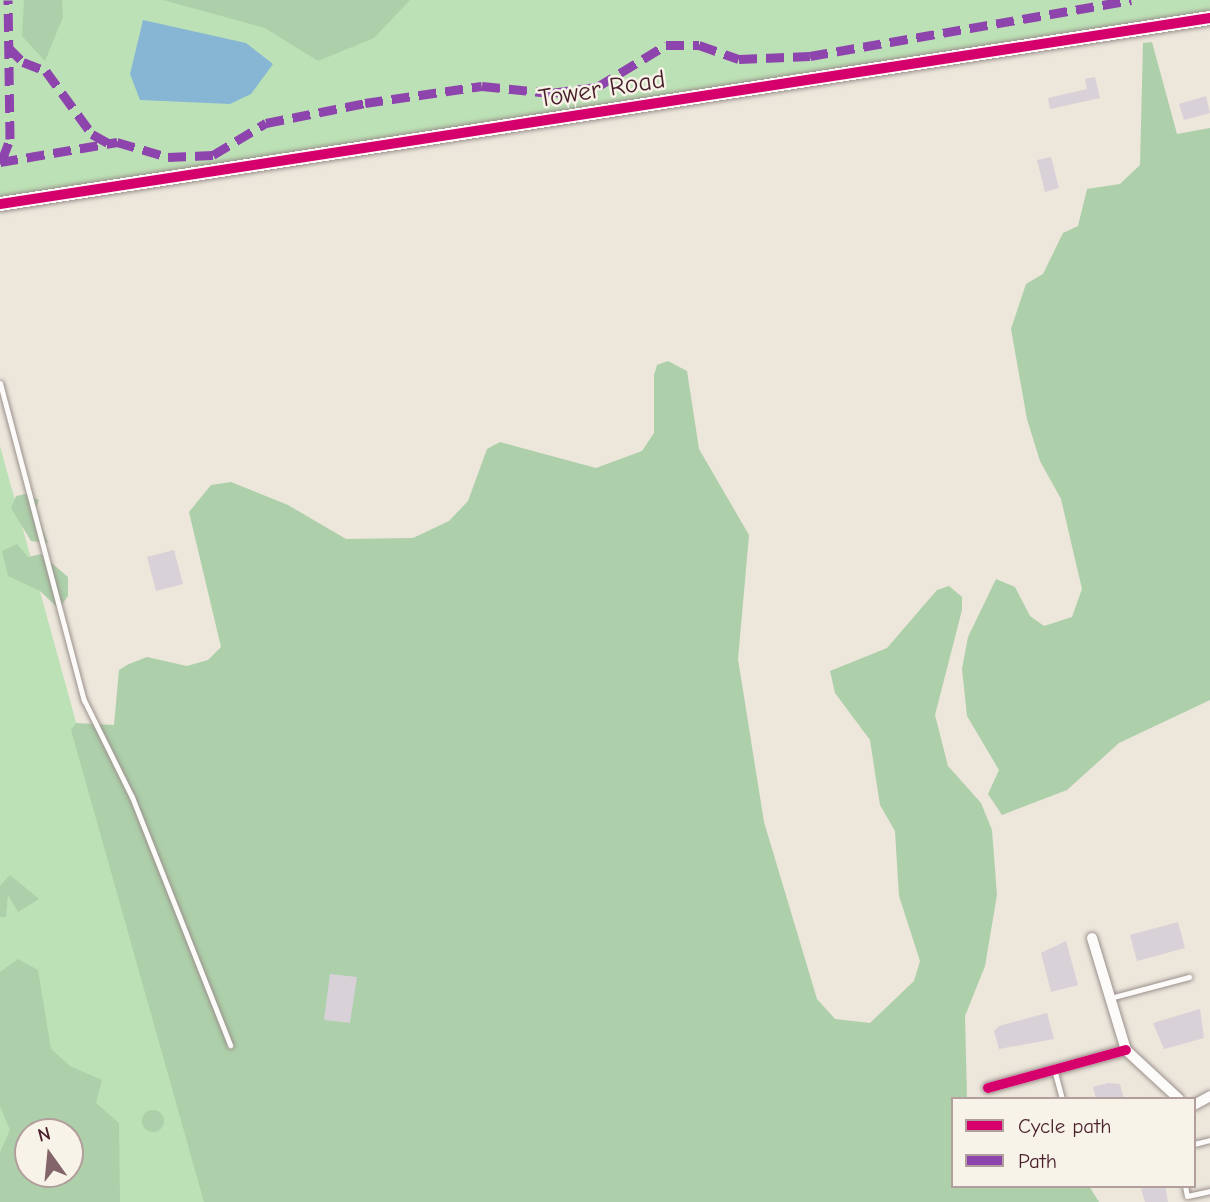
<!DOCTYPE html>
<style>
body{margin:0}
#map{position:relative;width:1210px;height:1202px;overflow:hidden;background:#ece6db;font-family:"Comic Neue",sans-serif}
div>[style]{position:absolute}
.green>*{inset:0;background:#bde1b6}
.forest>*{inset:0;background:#adcfa9}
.round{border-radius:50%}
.water>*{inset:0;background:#87b6d4}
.building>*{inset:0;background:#d8d1d8}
.roads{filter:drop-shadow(0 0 2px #9a908c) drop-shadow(0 0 2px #9a908c)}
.service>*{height:5px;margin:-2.5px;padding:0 2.5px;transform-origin:2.5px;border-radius:2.5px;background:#fcfbfa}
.minor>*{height:10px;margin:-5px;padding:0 5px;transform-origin:5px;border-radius:5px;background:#fcfbfa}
.tertiary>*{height:14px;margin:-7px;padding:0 7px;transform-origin:7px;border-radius:7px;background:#fcfbfa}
.quiet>*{height:9px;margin-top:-4.5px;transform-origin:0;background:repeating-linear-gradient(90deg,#8e44ad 0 18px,transparent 0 27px)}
.cycleway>*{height:10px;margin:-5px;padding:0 5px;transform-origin:5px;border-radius:5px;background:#d6006c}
span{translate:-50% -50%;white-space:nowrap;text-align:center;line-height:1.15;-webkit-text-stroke:5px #f7f3e8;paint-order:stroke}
.street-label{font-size:26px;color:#4a1f2b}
.legend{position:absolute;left:951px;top:1097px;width:245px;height:91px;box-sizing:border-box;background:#f7f3e8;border:2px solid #b29e9c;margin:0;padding:9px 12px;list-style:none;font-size:21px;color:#4a1f2b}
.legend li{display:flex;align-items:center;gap:14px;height:35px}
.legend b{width:35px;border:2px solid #b29e9c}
.north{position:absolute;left:14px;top:1118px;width:70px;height:70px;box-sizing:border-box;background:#f7f3e8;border:2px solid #b29e9c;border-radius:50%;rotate:345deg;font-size:19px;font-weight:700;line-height:28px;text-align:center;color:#4a1f2b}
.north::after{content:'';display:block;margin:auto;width:24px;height:32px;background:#836569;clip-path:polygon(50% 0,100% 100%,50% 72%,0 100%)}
</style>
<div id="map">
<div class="green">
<div style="clip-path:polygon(0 0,1210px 0,1210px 18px,0 204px)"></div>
<div style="clip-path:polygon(evenodd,0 446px,208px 1202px,0 1202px,0 446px,28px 1132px,70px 1132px,70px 1174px,28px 1174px,28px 1132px)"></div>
</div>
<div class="forest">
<div style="clip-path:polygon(24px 0,62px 0,63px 17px,45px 61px,22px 36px)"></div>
<div style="clip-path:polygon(163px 0,410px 0,374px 38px,318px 61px,265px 28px)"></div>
<div style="clip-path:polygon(1152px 42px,1177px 134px,1210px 128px,1210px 700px,1119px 743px,1067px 790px,1002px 815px,988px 794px,999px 770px,967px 716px,962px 669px,968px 637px,996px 579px,1015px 587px,1030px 616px,1044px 626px,1072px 617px,1082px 589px,1061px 499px,1040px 461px,1027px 419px,1011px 329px,1026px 284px,1043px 274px,1063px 233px,1078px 226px,1087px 189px,1120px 184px,1140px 165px,1143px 43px)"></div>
<div style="clip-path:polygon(668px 361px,687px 371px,699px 449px,749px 535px,738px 659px,764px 822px,817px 999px,835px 1019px,870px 1023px,914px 981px,920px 961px,899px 896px,895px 831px,880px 805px,870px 740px,835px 693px,830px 671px,887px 648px,937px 590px,949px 586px,962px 597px,962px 610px,935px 715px,948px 766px,981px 803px,992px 830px,997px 895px,985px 966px,965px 1016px,967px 1099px,953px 1099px,953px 1186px,1089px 1186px,1099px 1202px,204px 1202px,71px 730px,76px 723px,114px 725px,119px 670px,129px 664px,147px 657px,187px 666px,208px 660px,221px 647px,189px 512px,211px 485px,231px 482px,288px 505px,346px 539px,413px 538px,449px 521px,468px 501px,487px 449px,500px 442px,596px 468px,642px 451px,654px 433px,654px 375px,657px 365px)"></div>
<div style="clip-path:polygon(26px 494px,39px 500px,35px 510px,48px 543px,31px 541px,11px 508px,16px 496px)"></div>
<div style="clip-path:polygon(17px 544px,28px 557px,41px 554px,68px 577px,68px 596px,59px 609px,40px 591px,8px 576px,2px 551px)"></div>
<div style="clip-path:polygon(10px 875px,39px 899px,18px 912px,8px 895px,6px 917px,0 917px,0 886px)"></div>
<div style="clip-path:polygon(evenodd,18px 959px,38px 970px,51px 1049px,70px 1066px,102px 1080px,96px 1103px,119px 1123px,120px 1202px,0 1202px,0 1152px,10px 1130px,0 1106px,0 972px,18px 959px,28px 1132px,70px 1132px,70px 1174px,28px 1174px,28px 1132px)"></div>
<div class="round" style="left:142px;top:1110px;width:22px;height:22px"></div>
</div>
<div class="water">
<div style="clip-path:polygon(143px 20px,246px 43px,273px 64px,251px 94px,230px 104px,140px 100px,130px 74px)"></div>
</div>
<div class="building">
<div style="clip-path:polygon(1095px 77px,1100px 98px,1050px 109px,1048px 98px,1087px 89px,1085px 79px)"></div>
<div style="clip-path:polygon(1206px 96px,1210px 113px,1184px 120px,1179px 104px)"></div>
<div style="clip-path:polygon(1051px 157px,1059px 188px,1045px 192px,1037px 160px)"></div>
<div style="clip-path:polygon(174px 550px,183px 584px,156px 591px,147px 557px)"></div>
<div style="clip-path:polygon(1178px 922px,1185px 948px,1137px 961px,1130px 935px)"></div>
<div style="clip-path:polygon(1066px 941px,1078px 985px,1051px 992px,1041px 953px)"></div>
<div style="clip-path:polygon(330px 974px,357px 977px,350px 1023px,324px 1020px)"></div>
<div style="clip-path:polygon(1200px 1009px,1204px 1038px,1164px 1049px,1153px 1023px)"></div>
<div style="clip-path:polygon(1047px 1013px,1054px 1039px,999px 1049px,994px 1031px,999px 1026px)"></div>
<div style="clip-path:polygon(1108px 1083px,1120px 1084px,1124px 1099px,1096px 1099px,1093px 1087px)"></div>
<div style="clip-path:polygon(1149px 1186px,1165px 1186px,1168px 1202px,1145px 1202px,1141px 1189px)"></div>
</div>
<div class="roads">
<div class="service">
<div style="left:0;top:383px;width:328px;rotate:75.2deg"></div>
<div style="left:84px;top:700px;width:108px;rotate:63.7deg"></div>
<div style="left:132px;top:797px;width:267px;rotate:68.4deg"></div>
<div style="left:1110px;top:998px;width:82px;rotate:-14.9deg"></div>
<div style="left:1054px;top:1069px;width:31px;rotate:75deg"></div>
<div style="left:1194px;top:1144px;width:16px;rotate:-14deg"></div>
<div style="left:1185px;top:1186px;width:10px;rotate:79deg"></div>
<div style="left:1187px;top:1196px;width:24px;rotate:-12deg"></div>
</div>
<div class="minor">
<div style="left:1092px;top:938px;width:117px;rotate:73.1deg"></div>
<div style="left:1126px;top:1050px;width:72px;rotate:42.8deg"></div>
<div style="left:988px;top:1088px;width:143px;rotate:-15.4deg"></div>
<div style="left:1194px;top:1105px;width:18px;rotate:-29deg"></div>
</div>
<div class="tertiary">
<div style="left:0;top:204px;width:1224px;rotate:-8.74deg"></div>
</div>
</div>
<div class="quiet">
<div style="left:8px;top:47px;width:21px;rotate:45deg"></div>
<div style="left:23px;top:62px;width:25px;rotate:21deg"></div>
<div style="left:46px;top:71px;width:78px;rotate:53.9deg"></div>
<div style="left:92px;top:134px;width:18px;rotate:29deg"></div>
<div style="left:2px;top:160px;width:22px;rotate:-69deg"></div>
<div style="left:10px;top:139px;width:139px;rotate:-90.8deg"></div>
<div style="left:0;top:162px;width:119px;rotate:-9.7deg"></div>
<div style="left:117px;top:142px;width:53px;rotate:16.4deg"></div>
<div style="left:168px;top:157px;width:45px;rotate:-2.5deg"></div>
<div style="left:213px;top:155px;width:62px;rotate:-31.1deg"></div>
<div style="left:266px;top:123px;width:101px;rotate:-11.4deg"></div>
<div style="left:365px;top:103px;width:118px;rotate:-8.3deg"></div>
<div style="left:482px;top:86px;width:69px;rotate:5.8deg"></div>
<div style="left:551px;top:93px;width:46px;rotate:-7.4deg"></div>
<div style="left:597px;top:87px;width:81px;rotate:-31.3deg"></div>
<div style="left:666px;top:45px;width:33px"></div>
<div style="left:699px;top:45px;width:42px;rotate:19.3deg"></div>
<div style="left:739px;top:59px;width:71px;rotate:-2.4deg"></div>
<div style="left:810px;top:56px;width:326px;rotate:-9.9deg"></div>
</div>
<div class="cycleway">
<div style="left:0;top:204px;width:1224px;rotate:-8.74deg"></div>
<div style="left:988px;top:1088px;width:143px;rotate:-15.4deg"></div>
</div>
<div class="street-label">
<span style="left:602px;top:90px;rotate:-9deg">Tower Road</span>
</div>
<ul class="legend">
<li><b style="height:9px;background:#d6006c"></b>Cycle path</li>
<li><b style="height:9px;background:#8e44ad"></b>Path</li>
</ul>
<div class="north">N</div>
</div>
